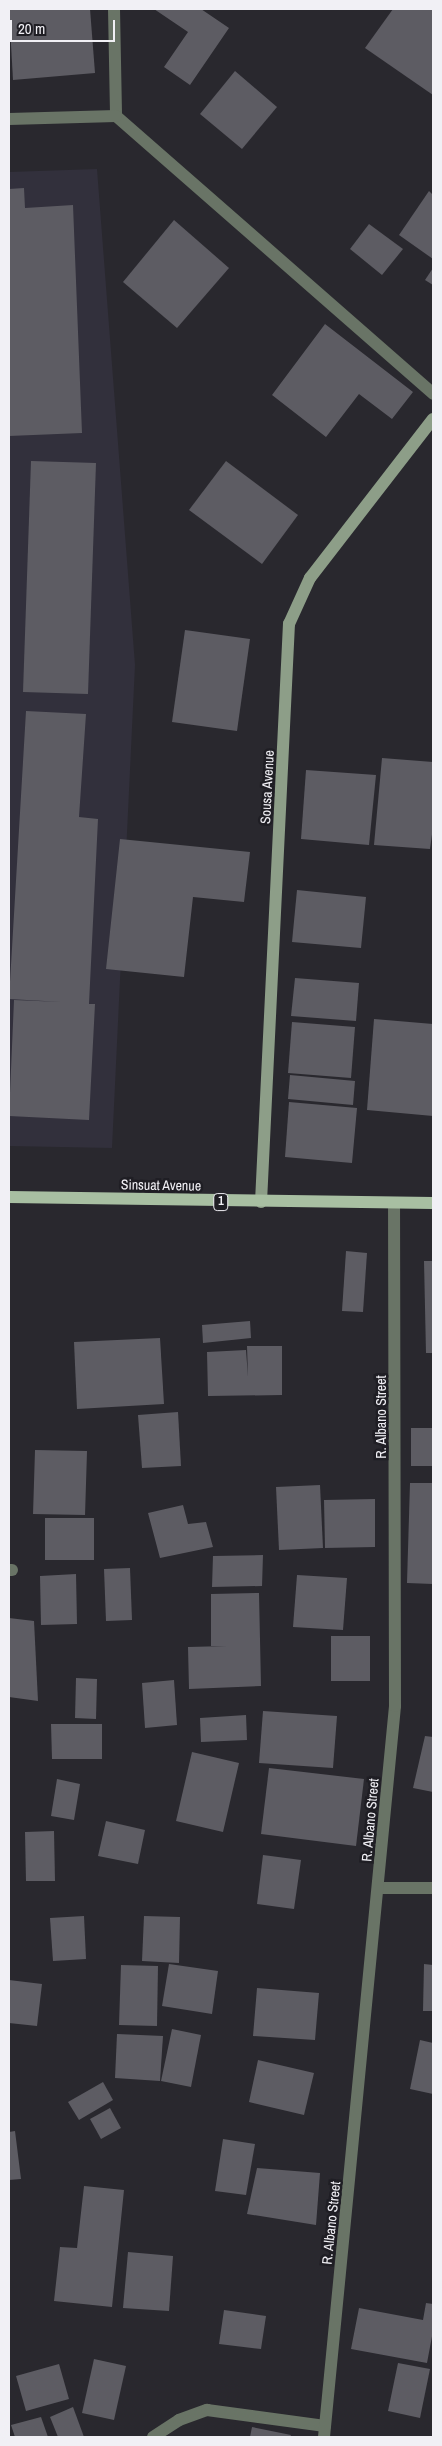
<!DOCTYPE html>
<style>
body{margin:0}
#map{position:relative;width:442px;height:2446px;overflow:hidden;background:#29282e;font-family:"Archivo Narrow",sans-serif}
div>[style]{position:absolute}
.built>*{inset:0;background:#32303c}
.building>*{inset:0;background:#5d5c63}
.street>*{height:12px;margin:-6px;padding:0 6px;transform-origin:6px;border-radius:6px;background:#697466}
.secondary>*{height:12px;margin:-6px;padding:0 6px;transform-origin:6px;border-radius:6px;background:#8d9e88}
.primary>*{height:12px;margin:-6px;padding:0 6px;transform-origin:6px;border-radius:6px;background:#a8bfa2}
span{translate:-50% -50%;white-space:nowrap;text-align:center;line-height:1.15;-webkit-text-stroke:5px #1f1e24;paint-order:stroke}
.shield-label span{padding:1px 4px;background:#1f1e24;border:1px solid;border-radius:4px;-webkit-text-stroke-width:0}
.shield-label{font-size:12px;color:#f1f0f5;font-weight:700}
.street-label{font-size:14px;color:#f1f0f5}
.frame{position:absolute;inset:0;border:10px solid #f1f0f5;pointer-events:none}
.scale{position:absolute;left:10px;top:20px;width:105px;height:22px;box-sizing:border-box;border:2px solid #f1f0f5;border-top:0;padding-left:6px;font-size:15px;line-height:18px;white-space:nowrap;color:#f1f0f5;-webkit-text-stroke:4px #1f1e24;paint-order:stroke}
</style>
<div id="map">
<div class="built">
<div style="clip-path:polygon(97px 169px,135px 665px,112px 1148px,9px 1146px,9px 172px)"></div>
</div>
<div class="building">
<div style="clip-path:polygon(9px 9px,90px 9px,95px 73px,13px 80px)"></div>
<div style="clip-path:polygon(154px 9px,201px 9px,229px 28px,190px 85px,164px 67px,188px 32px)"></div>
<div style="clip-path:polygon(393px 9px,433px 9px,433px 95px,365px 48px)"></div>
<div style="clip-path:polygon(235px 71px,277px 107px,242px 149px,200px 114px)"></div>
<div style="clip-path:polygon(24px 188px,25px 208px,73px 205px,82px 433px,9px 436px,9px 189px)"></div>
<div style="clip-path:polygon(429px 191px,433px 195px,433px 259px,399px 235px)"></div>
<div style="clip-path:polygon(174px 220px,229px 268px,177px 328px,123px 282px)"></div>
<div style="clip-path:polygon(369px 224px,403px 249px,382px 275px,350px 249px)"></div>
<div style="clip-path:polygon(433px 268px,433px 285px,425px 280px)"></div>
<div style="clip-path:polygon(325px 324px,413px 392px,392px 419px,359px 394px,326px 437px,272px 395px)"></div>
<div style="clip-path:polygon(31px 461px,96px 463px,88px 694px,23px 692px)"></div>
<div style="clip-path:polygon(226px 461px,298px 515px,262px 564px,189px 510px)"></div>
<div style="clip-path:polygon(185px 630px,250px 639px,237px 731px,172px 722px)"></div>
<div style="clip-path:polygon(26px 711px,86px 714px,79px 817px,98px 819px,89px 1004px,95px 1004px,89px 1120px,9px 1116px,14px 1000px,62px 1002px,9px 999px)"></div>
<div style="clip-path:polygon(382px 758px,433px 762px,433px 827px,430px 849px,374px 845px)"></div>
<div style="clip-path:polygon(306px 770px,376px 775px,369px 845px,301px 839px)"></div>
<div style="clip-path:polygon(120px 839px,250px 852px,244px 902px,193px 897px,184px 977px,106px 969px)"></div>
<div style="clip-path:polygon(297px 890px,366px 897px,361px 948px,292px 942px)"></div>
<div style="clip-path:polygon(295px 978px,359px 983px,356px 1021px,291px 1016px)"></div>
<div style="clip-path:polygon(374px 1019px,433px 1024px,433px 1116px,367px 1110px)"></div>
<div style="clip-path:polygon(292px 1022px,355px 1027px,351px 1078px,288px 1073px)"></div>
<div style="clip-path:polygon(290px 1075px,355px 1081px,353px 1105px,288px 1099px)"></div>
<div style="clip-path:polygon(289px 1102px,357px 1108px,352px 1163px,285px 1157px)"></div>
<div style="clip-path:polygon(346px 1251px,367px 1253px,363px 1312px,342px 1311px)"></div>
<div style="clip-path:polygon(424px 1261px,433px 1261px,433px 1353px,426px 1353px)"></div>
<div style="clip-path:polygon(250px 1321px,251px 1338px,203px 1343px,202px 1325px)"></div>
<div style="clip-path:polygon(160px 1338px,164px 1404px,77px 1409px,74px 1342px)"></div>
<div style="clip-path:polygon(247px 1346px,282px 1346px,282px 1395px,208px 1396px,207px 1352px,246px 1350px,248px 1377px)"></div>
<div style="clip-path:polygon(178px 1412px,181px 1466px,142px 1468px,138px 1415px)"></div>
<div style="clip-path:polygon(411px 1428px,433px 1428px,433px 1466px,411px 1466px)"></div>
<div style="clip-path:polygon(35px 1450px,87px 1451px,85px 1515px,33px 1514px)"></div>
<div style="clip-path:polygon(410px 1483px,433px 1483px,433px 1584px,407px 1583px)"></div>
<div style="clip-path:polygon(320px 1485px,323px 1548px,279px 1550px,276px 1487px)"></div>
<div style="clip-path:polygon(375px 1499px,375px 1547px,325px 1548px,324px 1500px)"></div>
<div style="clip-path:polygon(183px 1505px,188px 1524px,206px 1522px,213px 1547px,160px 1558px,148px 1513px)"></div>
<div style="clip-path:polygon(45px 1518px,94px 1518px,94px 1560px,45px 1560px)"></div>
<div style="clip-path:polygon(263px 1555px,262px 1586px,212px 1587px,213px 1556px)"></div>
<div style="clip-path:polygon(130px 1568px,132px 1620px,106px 1621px,104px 1569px)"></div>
<div style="clip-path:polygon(76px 1574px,77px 1624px,41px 1625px,40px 1576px)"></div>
<div style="clip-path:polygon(297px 1575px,347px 1578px,343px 1630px,293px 1627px)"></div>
<div style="clip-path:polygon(259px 1593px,261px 1686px,189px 1689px,188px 1647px,227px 1646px,211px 1646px,211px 1594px)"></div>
<div style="clip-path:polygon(9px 1618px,34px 1621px,38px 1701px,9px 1697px)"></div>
<div style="clip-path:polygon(331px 1636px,370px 1636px,370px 1681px,331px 1681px)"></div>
<div style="clip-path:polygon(76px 1678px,97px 1679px,96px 1719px,75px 1718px)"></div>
<div style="clip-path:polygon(174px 1680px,177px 1725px,145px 1728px,142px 1683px)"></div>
<div style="clip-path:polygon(263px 1711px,337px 1716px,333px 1768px,259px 1763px)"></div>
<div style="clip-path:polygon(246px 1715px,247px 1740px,201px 1742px,200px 1718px)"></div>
<div style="clip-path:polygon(51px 1724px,102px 1724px,102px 1759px,52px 1759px)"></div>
<div style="clip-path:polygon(425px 1736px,433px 1737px,433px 1792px,413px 1788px)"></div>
<div style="clip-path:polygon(192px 1752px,239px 1763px,223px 1832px,176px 1821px)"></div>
<div style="clip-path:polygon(269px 1768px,364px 1779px,356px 1846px,261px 1834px)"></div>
<div style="clip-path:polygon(57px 1779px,80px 1784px,74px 1820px,51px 1816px)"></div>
<div style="clip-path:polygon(106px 1821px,145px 1830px,138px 1864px,98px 1856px)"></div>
<div style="clip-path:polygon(54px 1831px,55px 1881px,26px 1881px,25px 1832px)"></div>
<div style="clip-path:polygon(263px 1855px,301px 1860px,294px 1909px,257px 1904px)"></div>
<div style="clip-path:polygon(84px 1916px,86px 1959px,53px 1961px,50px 1918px)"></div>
<div style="clip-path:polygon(144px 1916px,180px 1917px,179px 1963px,142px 1961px)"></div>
<div style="clip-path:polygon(169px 1964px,218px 1971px,212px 2014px,162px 2006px)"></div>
<div style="clip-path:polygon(424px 1964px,433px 1965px,433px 2011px,423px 2011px)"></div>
<div style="clip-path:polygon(121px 1965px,158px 1966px,157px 2026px,119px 2025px)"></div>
<div style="clip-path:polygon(9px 1980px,42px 1984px,37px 2026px,9px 2023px)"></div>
<div style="clip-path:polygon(257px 1988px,319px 1993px,315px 2040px,253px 2036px)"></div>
<div style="clip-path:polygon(172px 2029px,201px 2035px,191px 2087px,161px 2081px)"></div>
<div style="clip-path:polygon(117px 2034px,163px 2036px,160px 2081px,115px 2078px)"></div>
<div style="clip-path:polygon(420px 2040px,433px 2043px,433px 2094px,410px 2089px)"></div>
<div style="clip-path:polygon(258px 2060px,314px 2073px,304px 2115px,249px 2102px)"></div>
<div style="clip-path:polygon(103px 2082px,113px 2100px,79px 2120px,68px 2102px)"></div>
<div style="clip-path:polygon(110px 2108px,121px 2128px,101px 2139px,90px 2119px)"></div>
<div style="clip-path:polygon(15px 2131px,21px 2179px,9px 2180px,9px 2132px)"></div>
<div style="clip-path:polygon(223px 2139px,255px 2144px,246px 2195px,215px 2191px)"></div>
<div style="clip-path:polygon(257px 2168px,320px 2173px,316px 2225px,247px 2214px)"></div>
<div style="clip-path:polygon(84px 2186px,124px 2190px,112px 2307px,54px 2301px,60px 2247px,77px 2248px)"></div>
<div style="clip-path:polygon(128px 2252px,173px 2256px,169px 2311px,123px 2308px)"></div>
<div style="clip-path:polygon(426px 2303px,433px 2304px,433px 2331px,427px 2363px,351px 2349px,359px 2308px,423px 2320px)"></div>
<div style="clip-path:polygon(224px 2310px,266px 2316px,261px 2349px,219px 2344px)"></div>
<div style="clip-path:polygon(94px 2359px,126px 2366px,114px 2420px,82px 2413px)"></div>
<div style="clip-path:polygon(398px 2363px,430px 2369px,420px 2418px,388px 2411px)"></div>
<div style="clip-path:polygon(59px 2364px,69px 2399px,26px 2411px,16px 2376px)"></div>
<div style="clip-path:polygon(73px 2407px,84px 2437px,58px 2437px,50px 2417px)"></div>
<div style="clip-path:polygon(41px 2417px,48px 2437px,15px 2437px,11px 2425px)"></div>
<div style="clip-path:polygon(252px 2427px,291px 2435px,290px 2437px,250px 2437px)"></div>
</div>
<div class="street">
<div style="left:114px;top:9px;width:107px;rotate:88.9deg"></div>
<div style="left:116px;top:116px;width:422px;rotate:41.2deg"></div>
<div style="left:9px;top:119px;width:107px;rotate:-1.6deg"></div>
<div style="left:9px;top:1570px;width:3px"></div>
<div style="left:379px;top:1888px;width:54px"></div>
<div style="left:153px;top:2437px;width:31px;rotate:-33deg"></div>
<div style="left:179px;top:2420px;width:30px;rotate:-20deg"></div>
<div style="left:207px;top:2410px;width:119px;rotate:7.7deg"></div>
<div style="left:324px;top:2437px;width:734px;rotate:-84.45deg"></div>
<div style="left:395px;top:1706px;width:503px;rotate:-90.11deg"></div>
</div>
<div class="secondary">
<div style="left:261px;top:1202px;width:579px;rotate:-87.23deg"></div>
<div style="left:289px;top:624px;width:51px;rotate:-65.5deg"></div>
<div style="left:310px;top:578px;width:201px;rotate:-52.3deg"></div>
</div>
<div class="primary">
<div style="left:9px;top:1197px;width:424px;rotate:0.8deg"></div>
</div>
<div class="shield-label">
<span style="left:221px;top:1202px">1</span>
</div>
<div class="street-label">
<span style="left:267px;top:787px;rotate:-87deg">Sousa Avenue</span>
<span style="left:161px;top:1185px;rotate:1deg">Sinsuat Avenue</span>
<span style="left:381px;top:1417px;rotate:-90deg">R. Albano Street</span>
<span style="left:370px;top:1820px;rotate:-85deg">R. Albano Street</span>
<span style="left:331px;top:2223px;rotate:-84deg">R. Albano Street</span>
</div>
<div class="frame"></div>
<div class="scale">20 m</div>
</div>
